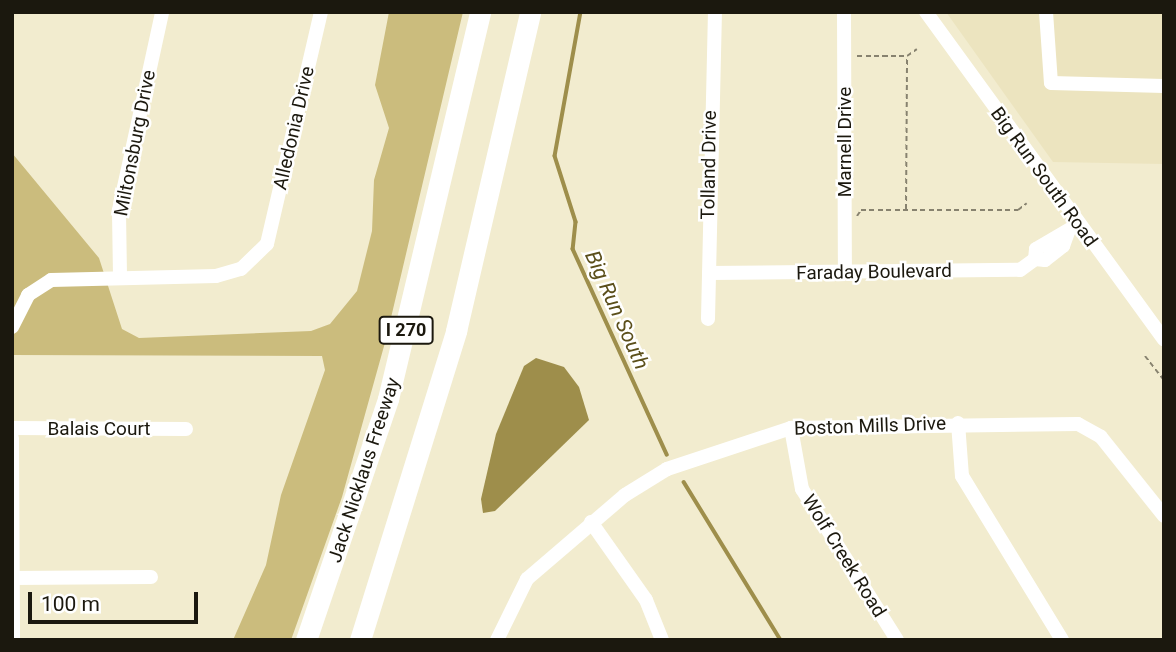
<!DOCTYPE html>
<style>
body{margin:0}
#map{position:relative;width:1176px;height:652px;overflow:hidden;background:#f2eccf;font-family:Roboto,sans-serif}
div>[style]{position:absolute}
.built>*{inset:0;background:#ece4bf}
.green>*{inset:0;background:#cbbc7d}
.water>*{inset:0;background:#9e8e4b}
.stream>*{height:3.5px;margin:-1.75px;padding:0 1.75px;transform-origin:1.75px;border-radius:1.75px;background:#9e8e4b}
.path>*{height:2px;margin-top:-1px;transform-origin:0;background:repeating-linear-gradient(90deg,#87826f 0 5px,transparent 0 8.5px)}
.minor>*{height:14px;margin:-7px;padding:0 7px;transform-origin:7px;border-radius:7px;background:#fff}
.highway>*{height:21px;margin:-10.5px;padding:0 10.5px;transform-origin:10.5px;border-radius:10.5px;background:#fff}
span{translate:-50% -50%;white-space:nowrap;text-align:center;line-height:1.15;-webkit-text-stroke:5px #fff;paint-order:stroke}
.shield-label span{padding:2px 5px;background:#fff;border:2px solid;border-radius:5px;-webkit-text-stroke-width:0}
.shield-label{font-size:18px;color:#1b180e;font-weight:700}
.street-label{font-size:19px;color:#1b180e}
.water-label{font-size:21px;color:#5b4f1b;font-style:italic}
.frame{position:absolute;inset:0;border:14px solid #1b180e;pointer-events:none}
.scale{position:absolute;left:28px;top:592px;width:170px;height:32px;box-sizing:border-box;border:4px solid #1b180e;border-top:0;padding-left:9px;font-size:21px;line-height:24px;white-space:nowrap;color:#1b180e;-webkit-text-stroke:5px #fff;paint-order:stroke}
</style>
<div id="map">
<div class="built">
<div style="clip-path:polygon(946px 12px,1164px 12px,1164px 164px,1053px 162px)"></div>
</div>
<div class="green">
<div style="clip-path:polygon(389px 12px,463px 12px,386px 339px,342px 497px,291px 640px,233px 640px,266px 565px,281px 495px,325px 370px,322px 356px,12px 355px,12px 153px,99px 258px,122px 329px,139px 338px,311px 331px,330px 324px,357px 291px,372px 231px,374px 180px,389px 128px,375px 85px)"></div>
</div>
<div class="water">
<div style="clip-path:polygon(536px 358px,564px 367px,579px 387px,589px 420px,495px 511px,483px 513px,481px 499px,496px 434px,524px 366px)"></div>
</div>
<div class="stream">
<div style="left:581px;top:12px;width:146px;rotate:100.2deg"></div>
<div style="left:555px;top:156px;width:69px;rotate:72.3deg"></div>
<div style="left:576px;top:222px;width:27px;rotate:96deg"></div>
<div style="left:573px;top:249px;width:226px;rotate:65.4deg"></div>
<div style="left:684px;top:482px;width:185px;rotate:58.5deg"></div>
</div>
<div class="path">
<div style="left:857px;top:56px;width:50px"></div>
<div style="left:907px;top:56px;width:12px;rotate:-35deg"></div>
<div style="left:906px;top:209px;width:153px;rotate:-89.6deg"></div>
<div style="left:857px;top:216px;width:7px;rotate:-56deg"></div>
<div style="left:861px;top:210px;width:157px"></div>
<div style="left:1018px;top:210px;width:11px;rotate:-38deg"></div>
<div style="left:1145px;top:356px;width:31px;rotate:52deg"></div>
</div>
<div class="minor">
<div style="left:844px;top:12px;width:261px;rotate:89.8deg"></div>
<div style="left:926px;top:12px;width:405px;rotate:54deg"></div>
<div style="left:1046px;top:12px;width:71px;rotate:86deg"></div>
<div style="left:1051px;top:83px;width:113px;rotate:1.5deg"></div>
<div style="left:1035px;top:259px;width:10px;rotate:6deg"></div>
<div style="left:1045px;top:260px;width:23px;rotate:-38deg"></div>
<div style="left:1063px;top:246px;width:15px;rotate:-70deg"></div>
<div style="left:709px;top:273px;width:311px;rotate:-0.6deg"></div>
<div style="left:1020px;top:270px;width:19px;rotate:-36deg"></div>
<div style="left:1035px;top:259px;width:10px;rotate:-84deg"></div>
<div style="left:1036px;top:249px;width:48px;rotate:-30.3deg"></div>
<div style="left:120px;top:276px;width:66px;rotate:-90.9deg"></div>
<div style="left:119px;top:210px;width:203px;rotate:-77.7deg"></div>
<div style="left:708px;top:319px;width:307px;rotate:-88.7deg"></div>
<div style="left:12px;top:327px;width:36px;rotate:-63deg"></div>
<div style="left:28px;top:295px;width:27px;rotate:-33deg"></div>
<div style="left:51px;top:280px;width:165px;rotate:-1.4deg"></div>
<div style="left:216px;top:276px;width:26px;rotate:-16deg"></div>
<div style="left:241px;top:269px;width:36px;rotate:-44deg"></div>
<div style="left:267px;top:244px;width:238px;rotate:-76.9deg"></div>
<div style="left:958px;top:423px;width:53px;rotate:85.7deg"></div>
<div style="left:962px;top:476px;width:192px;rotate:58.6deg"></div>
<div style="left:12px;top:428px;width:174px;rotate:0.3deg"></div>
<div style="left:791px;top:428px;width:62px;rotate:79.8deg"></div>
<div style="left:802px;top:489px;width:178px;rotate:57.8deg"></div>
<div style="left:12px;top:438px;width:202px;rotate:89.7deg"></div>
<div style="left:591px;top:522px;width:95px;rotate:54.8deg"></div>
<div style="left:646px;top:600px;width:43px;rotate:68.2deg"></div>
<div style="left:13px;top:578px;width:138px;rotate:-0.4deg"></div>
<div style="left:497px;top:640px;width:68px;rotate:-63.8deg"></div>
<div style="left:527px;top:579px;width:129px;rotate:-40.6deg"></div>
<div style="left:625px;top:495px;width:49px;rotate:-31.8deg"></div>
<div style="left:667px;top:469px;width:131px;rotate:-18.3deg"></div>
<div style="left:791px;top:428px;width:287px;rotate:-0.8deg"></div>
<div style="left:1078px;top:424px;width:26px;rotate:29deg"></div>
<div style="left:1101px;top:437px;width:101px;rotate:51.4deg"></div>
</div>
<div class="highway">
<div style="left:306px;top:640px;width:255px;rotate:-71.2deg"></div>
<div style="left:388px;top:399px;width:398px;rotate:-76.6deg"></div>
<div style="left:360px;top:640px;width:324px;rotate:-72.7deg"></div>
<div style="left:456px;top:331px;width:327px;rotate:-76.9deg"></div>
</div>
<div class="shield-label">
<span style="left:406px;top:330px">I 270</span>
</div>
<div class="street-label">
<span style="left:294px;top:128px;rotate:-77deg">Alledonia Drive</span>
<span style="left:845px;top:142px;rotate:-90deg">Marnell Drive</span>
<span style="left:135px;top:143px;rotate:-79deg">Miltonsburg Drive</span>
<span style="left:709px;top:165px;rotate:-89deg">Tolland Drive</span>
<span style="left:1044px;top:177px;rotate:54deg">Big Run South Road</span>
<span style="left:874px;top:272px;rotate:-1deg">Faraday Boulevard</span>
<span style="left:870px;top:426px;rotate:-2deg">Boston Mills Drive</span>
<span style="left:99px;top:429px">Balais Court</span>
<span style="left:364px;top:470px;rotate:-72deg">Jack Nicklaus Freeway</span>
<span style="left:844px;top:556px;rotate:58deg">Wolf Creek Road</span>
</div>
<div class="water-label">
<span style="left:617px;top:310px;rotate:66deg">Big Run South</span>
</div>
<div class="frame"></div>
<div class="scale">100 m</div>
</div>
